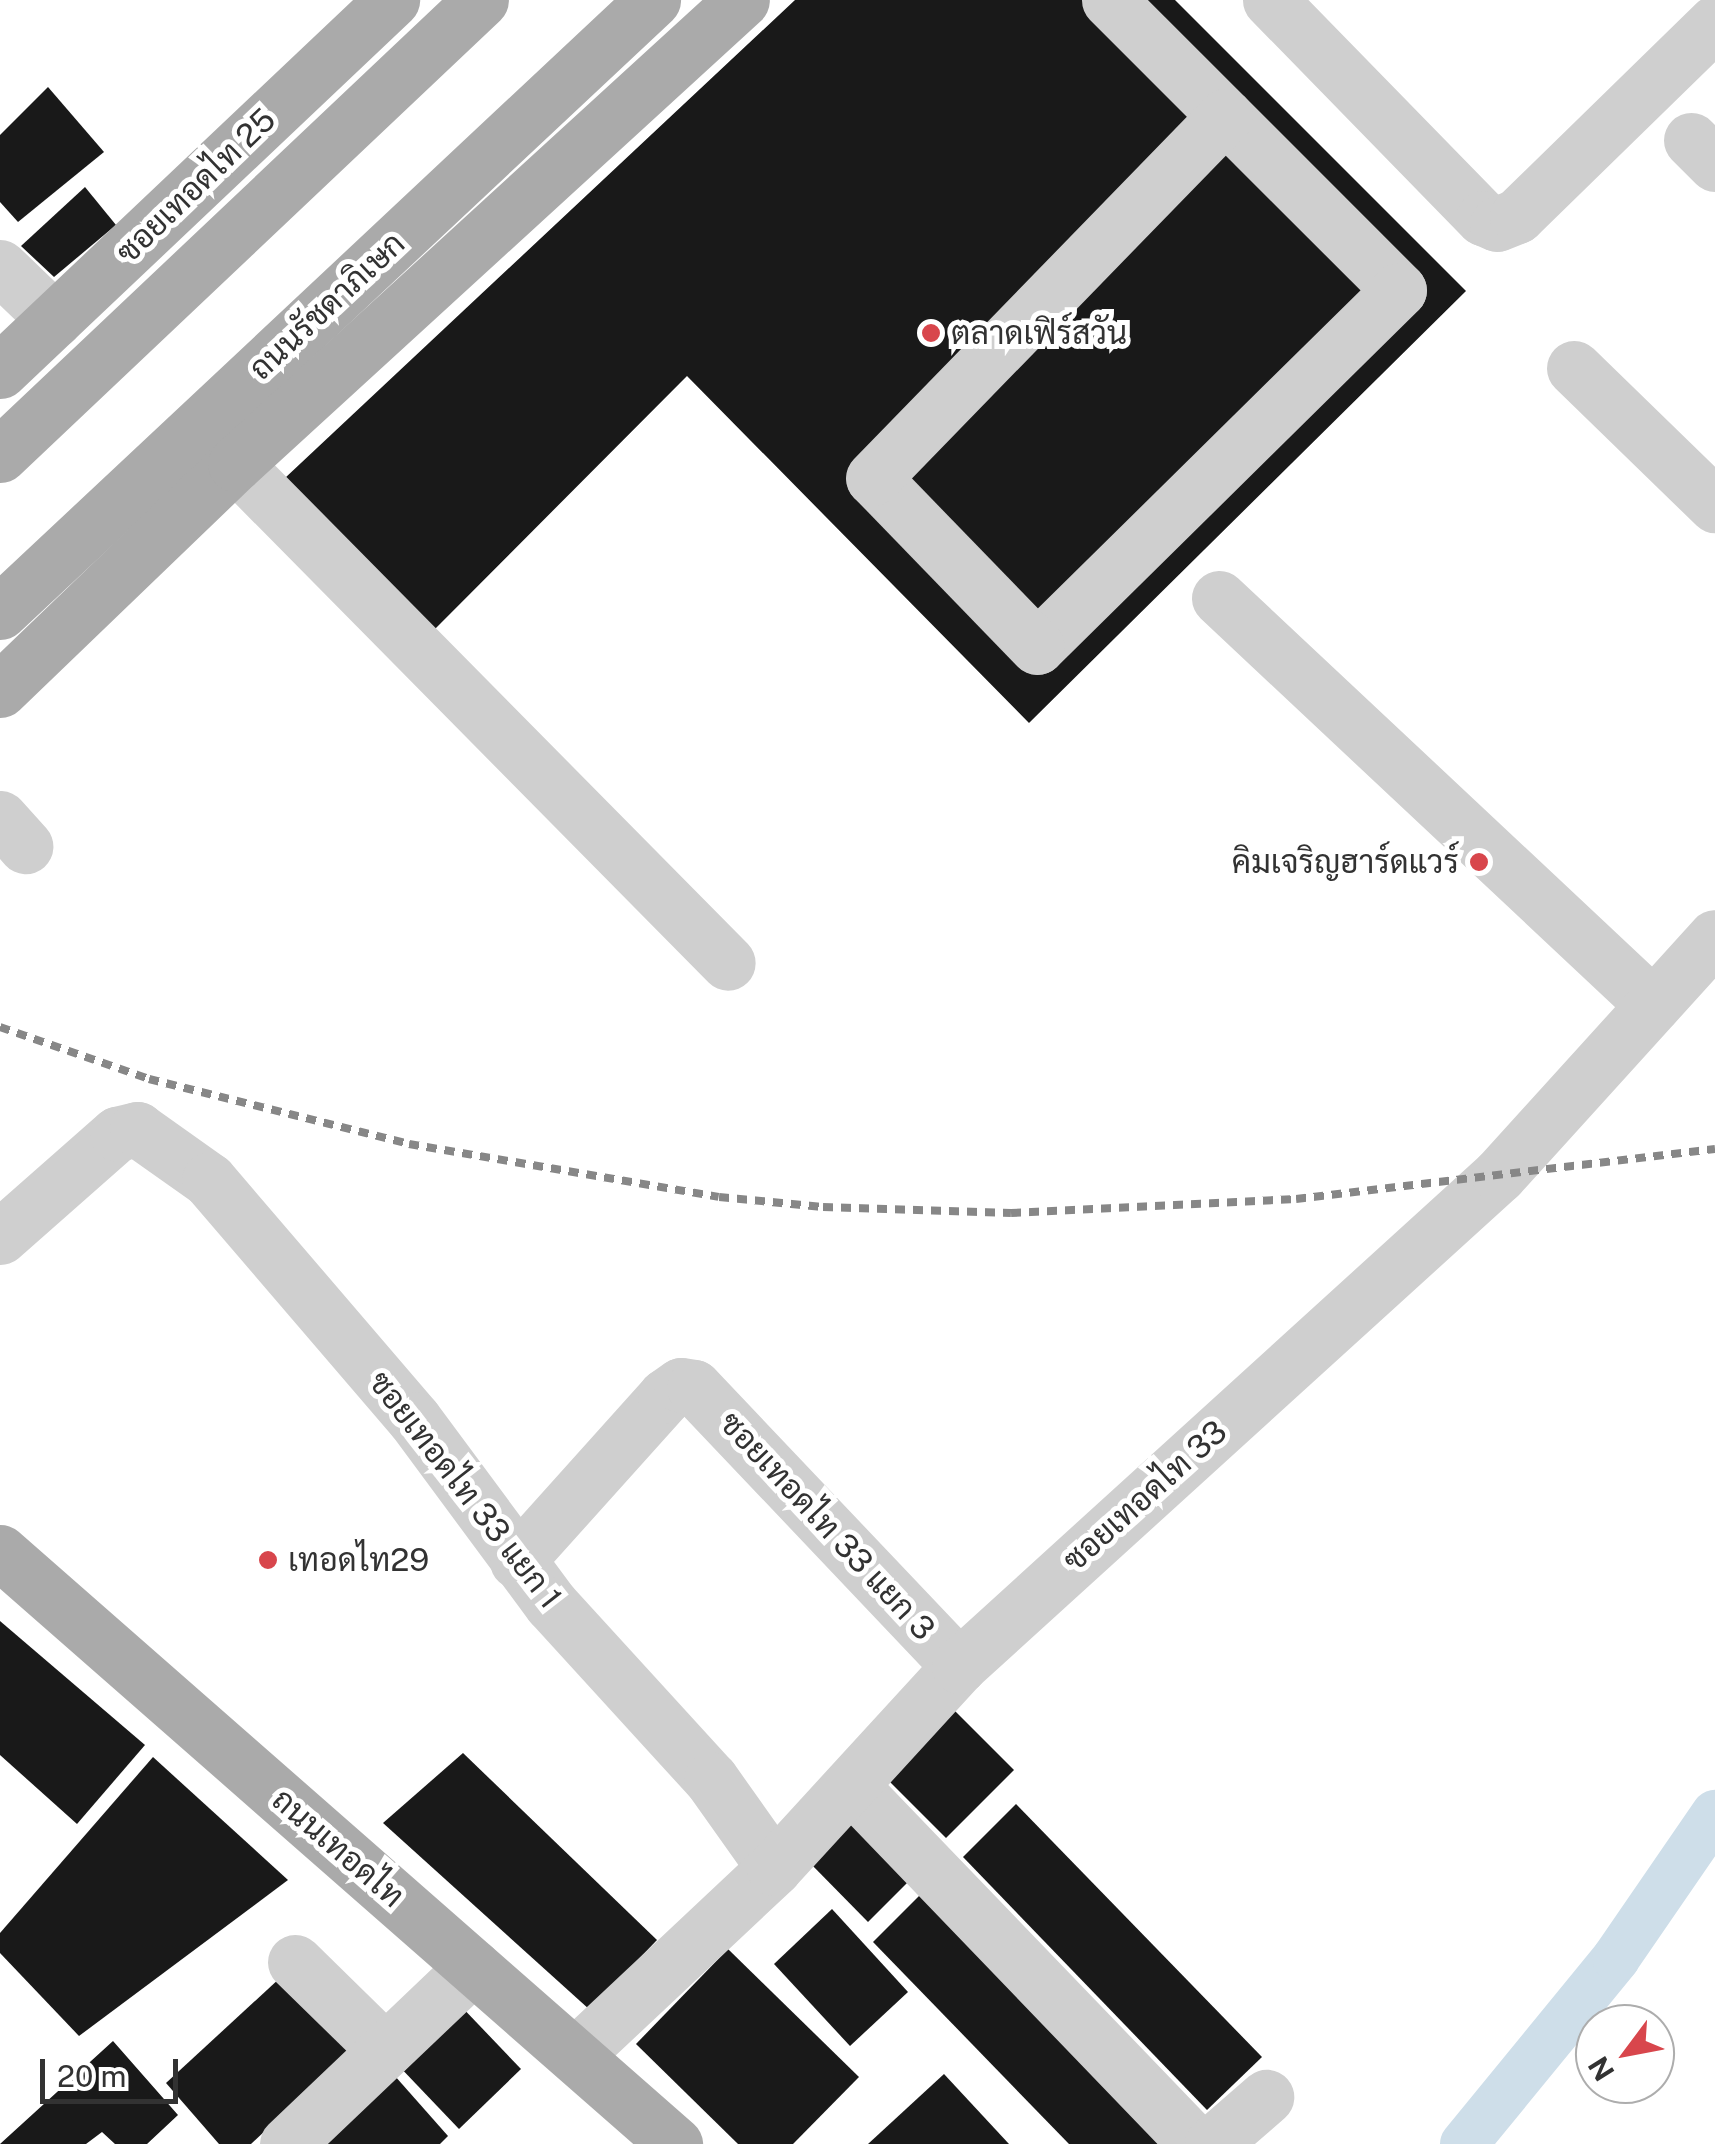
<!DOCTYPE html>
<meta charset="utf-8">
<style>
body{margin:0}
#map{position:relative;width:1715px;height:2144px;overflow:hidden;background:#fff;font-family:"Public Sans",Sarabun,sans-serif}
div>[style]{position:absolute}
.canal>*{height:48px;margin:-24px;padding:0 24px;transform-origin:24px;border-radius:24px;background:#cedee9}
.building>*{inset:0;background:#191919}
.minor>*{height:55px;margin:-27.5px;padding:0 27.5px;transform-origin:27.5px;border-radius:27.5px;background:#cfcfcf}
.major>*{height:55px;margin:-27.5px;padding:0 27.5px;transform-origin:27.5px;border-radius:27.5px;background:#aaa}
.rail>*{height:8px;margin-top:-4px;transform-origin:0;background:repeating-linear-gradient(90deg,#878787 0 10px,transparent 0 18px)}
.dots>*{width:28px;height:28px;translate:-50% -50%;box-sizing:border-box;border:5px solid #fff;border-radius:50%}
span{translate:-50% -50%;white-space:nowrap;text-align:center;line-height:1.15;-webkit-text-stroke:10px #fff;paint-order:stroke}
.street-label{font-size:32px;color:#323232}
.poi-label{font-size:32px;color:#323232}
.left{translate:0 -50%;text-align:left}
.right{translate:-100% -50%;text-align:right}
.north{position:absolute;left:1575px;top:2004px;width:100px;height:100px;box-sizing:border-box;background:#fff;border:2px solid #adadad;border-radius:50%;rotate:238deg;font-size:28px;font-weight:700;line-height:40px;text-align:center;color:#323232}
.north::after{content:'';display:block;margin:auto;width:35px;height:45px;background:#d8464c;clip-path:polygon(50% 0,100% 100%,50% 72%,0 100%)}
.scale{position:absolute;left:40px;top:2059px;width:138px;height:45px;box-sizing:border-box;border:5px solid #323232;border-top:0;padding-left:12px;font-size:30px;line-height:35px;white-space:nowrap;color:#323232;-webkit-text-stroke:8px #fff;paint-order:stroke}
</style>
<div id="map">
<div class="canal">
<div style="left:1464px;top:2144px;width:240px;rotate:-50.7deg"></div>
<div style="left:1616px;top:1958px;width:175px;rotate:-55.5deg"></div>
</div>
<div class="building">
<div style="clip-path:polygon(795px 0,1175px 0,1466px 291px,1029px 723px,687px 376px,432px 632px,285px 478px)"></div>
<div style="clip-path:polygon(48px 87px,104px 152px,18px 222px,0 202px,0 135px)"></div>
<div style="clip-path:polygon(85px 187px,116px 225px,54px 277px,21px 246px)"></div>
<div style="clip-path:polygon(0 1621px,145px 1745px,77px 1824px,0 1755px)"></div>
<div style="clip-path:polygon(954px 1710px,1014px 1770px,946px 1838px,886px 1778px)"></div>
<div style="clip-path:polygon(463px 1753px,657px 1940px,590px 2010px,383px 1823px)"></div>
<div style="clip-path:polygon(153px 1757px,288px 1880px,79px 2036px,0 1953px,0 1933px)"></div>
<div style="clip-path:polygon(1016px 1804px,1262px 2057px,1207px 2110px,963px 1857px)"></div>
<div style="clip-path:polygon(856px 1815px,914px 1876px,868px 1922px,809px 1862px)"></div>
<div style="clip-path:polygon(926px 1889px,1169px 2144px,1069px 2144px,873px 1942px)"></div>
<div style="clip-path:polygon(832px 1909px,908px 1992px,850px 2046px,774px 1964px)"></div>
<div style="clip-path:polygon(728px 1949px,859px 2077px,793px 2144px,738px 2144px,636px 2044px)"></div>
<div style="clip-path:polygon(281px 1977px,354px 2047px,251px 2144px,219px 2144px,166px 2083px)"></div>
<div style="clip-path:polygon(457px 2002px,521px 2069px,459px 2129px,396px 2063px)"></div>
<div style="clip-path:polygon(113px 2041px,178px 2115px,147px 2144px,115px 2144px,102px 2132px,86px 2144px,0 2144px)"></div>
<div style="clip-path:polygon(387px 2067px,448px 2136px,440px 2144px,303px 2144px)"></div>
<div style="clip-path:polygon(944px 2074px,1009px 2144px,868px 2144px)"></div>
</div>
<div class="minor">
<div style="left:1109px;top:0;width:410px;rotate:45deg"></div>
<div style="left:1399px;top:290px;width:508px;rotate:135.4deg"></div>
<div style="left:1037px;top:647px;width:235px;rotate:-134.1deg"></div>
<div style="left:873px;top:478px;width:505px;rotate:-45.8deg"></div>
<div style="left:1270px;top:0;width:305px;rotate:45.7deg"></div>
<div style="left:1483px;top:218px;width:15px;rotate:23deg"></div>
<div style="left:1497px;top:224px;width:22px;rotate:-22deg"></div>
<div style="left:1517px;top:216px;width:277px;rotate:-44.3deg"></div>
<div style="left:1691px;top:140px;width:34px;rotate:45deg"></div>
<div style="left:0;top:267px;width:76px;rotate:43.9deg"></div>
<div style="left:1574px;top:368px;width:197px;rotate:44.2deg"></div>
<div style="left:235px;top:464px;width:701px;rotate:45.35deg"></div>
<div style="left:1219px;top:598px;width:595px;rotate:43.16deg"></div>
<div style="left:0;top:818px;width:38px;rotate:48deg"></div>
<div style="left:0;top:1237px;width:156px;rotate:-41.4deg"></div>
<div style="left:117px;top:1134px;width:21px;rotate:-14deg"></div>
<div style="left:137px;top:1129px;width:88px;rotate:35.3deg"></div>
<div style="left:209px;top:1180px;width:315px;rotate:49.4deg"></div>
<div style="left:414px;top:1419px;width:230px;rotate:53.5deg"></div>
<div style="left:551px;top:1604px;width:237px;rotate:47.6deg"></div>
<div style="left:711px;top:1779px;width:109px;rotate:54.7deg"></div>
<div style="left:517px;top:1561px;width:222px;rotate:-48.1deg"></div>
<div style="left:665px;top:1396px;width:19px;rotate:-35deg"></div>
<div style="left:681px;top:1385px;width:13px;rotate:9deg"></div>
<div style="left:694px;top:1387px;width:385px;rotate:46.5deg"></div>
<div style="left:853px;top:1788px;width:494px;rotate:46.1deg"></div>
<div style="left:295px;top:1962px;width:126px;rotate:44.4deg"></div>
<div style="left:575px;top:2055px;width:273px;rotate:-43.2deg"></div>
<div style="left:774px;top:1868px;width:274px;rotate:-47.5deg"></div>
<div style="left:959px;top:1666px;width:730px;rotate:-42.28deg"></div>
<div style="left:1499px;top:1175px;width:321px;rotate:-47.8deg"></div>
<div style="left:287px;top:2144px;width:257px;rotate:-43.6deg"></div>
<div style="left:1212px;top:2144px;width:72px;rotate:-41deg"></div>
</div>
<div class="major">
<div style="left:0;top:371px;width:540px;rotate:-43.42deg"></div>
<div style="left:0;top:455px;width:662px;rotate:-43.41deg"></div>
<div style="left:0;top:612px;width:895px;rotate:-43.14deg"></div>
<div style="left:0;top:690px;width:326px;rotate:-43.9deg"></div>
<div style="left:235px;top:464px;width:687px;rotate:-42.46deg"></div>
<div style="left:0;top:1552px;width:898px;rotate:41.25deg"></div>
</div>
<div class="rail">
<div style="left:0;top:1027px;width:158px;rotate:19.2deg"></div>
<div style="left:149px;top:1079px;width:268px;rotate:14deg"></div>
<div style="left:409px;top:1144px;width:314px;rotate:9.7deg"></div>
<div style="left:719px;top:1197px;width:104px;rotate:5.5deg"></div>
<div style="left:823px;top:1207px;width:188px;rotate:1.8deg"></div>
<div style="left:1011px;top:1213px;width:285px;rotate:-2.8deg"></div>
<div style="left:1296px;top:1199px;width:422px;rotate:-6.8deg"></div>
</div>
<div class="dots">
<div style="left:931px;top:333px;background:#d8464c"></div>
<div style="left:1479px;top:862px;background:#d8464c"></div>
<div style="left:268px;top:1560px;background:#d8464c"></div>
</div>
<div class="street-label">
<span style="left:196px;top:186px;rotate:-44deg">ซอยเทอดไท 25</span>
<span style="left:327px;top:306px;rotate:-43deg">ถนนรัชดาภิเษก</span>
<span style="left:465px;top:1490px;rotate:52deg">ซอยเทอดไท 33 แยก 1</span>
<span style="left:1145px;top:1496px;rotate:-42deg">ซอยเทอดไท 33</span>
<span style="left:827px;top:1526px;rotate:47deg">ซอยเทอดไท 33 แยก 3</span>
<span style="left:338px;top:1848px;rotate:41deg">ถนนเทอดไท</span>
</div>
<div class="poi-label">
<span class="left" style="left:951px;top:333px">ตลาดเฟิร์สวัน</span>
<span class="right" style="left:1459px;top:862px">คิมเจริญฮาร์ดแวร์</span>
<span class="left" style="left:288px;top:1560px">เทอดไท29</span>
</div>
<div class="north">N</div>
<div class="scale">20 m</div>
</div>
